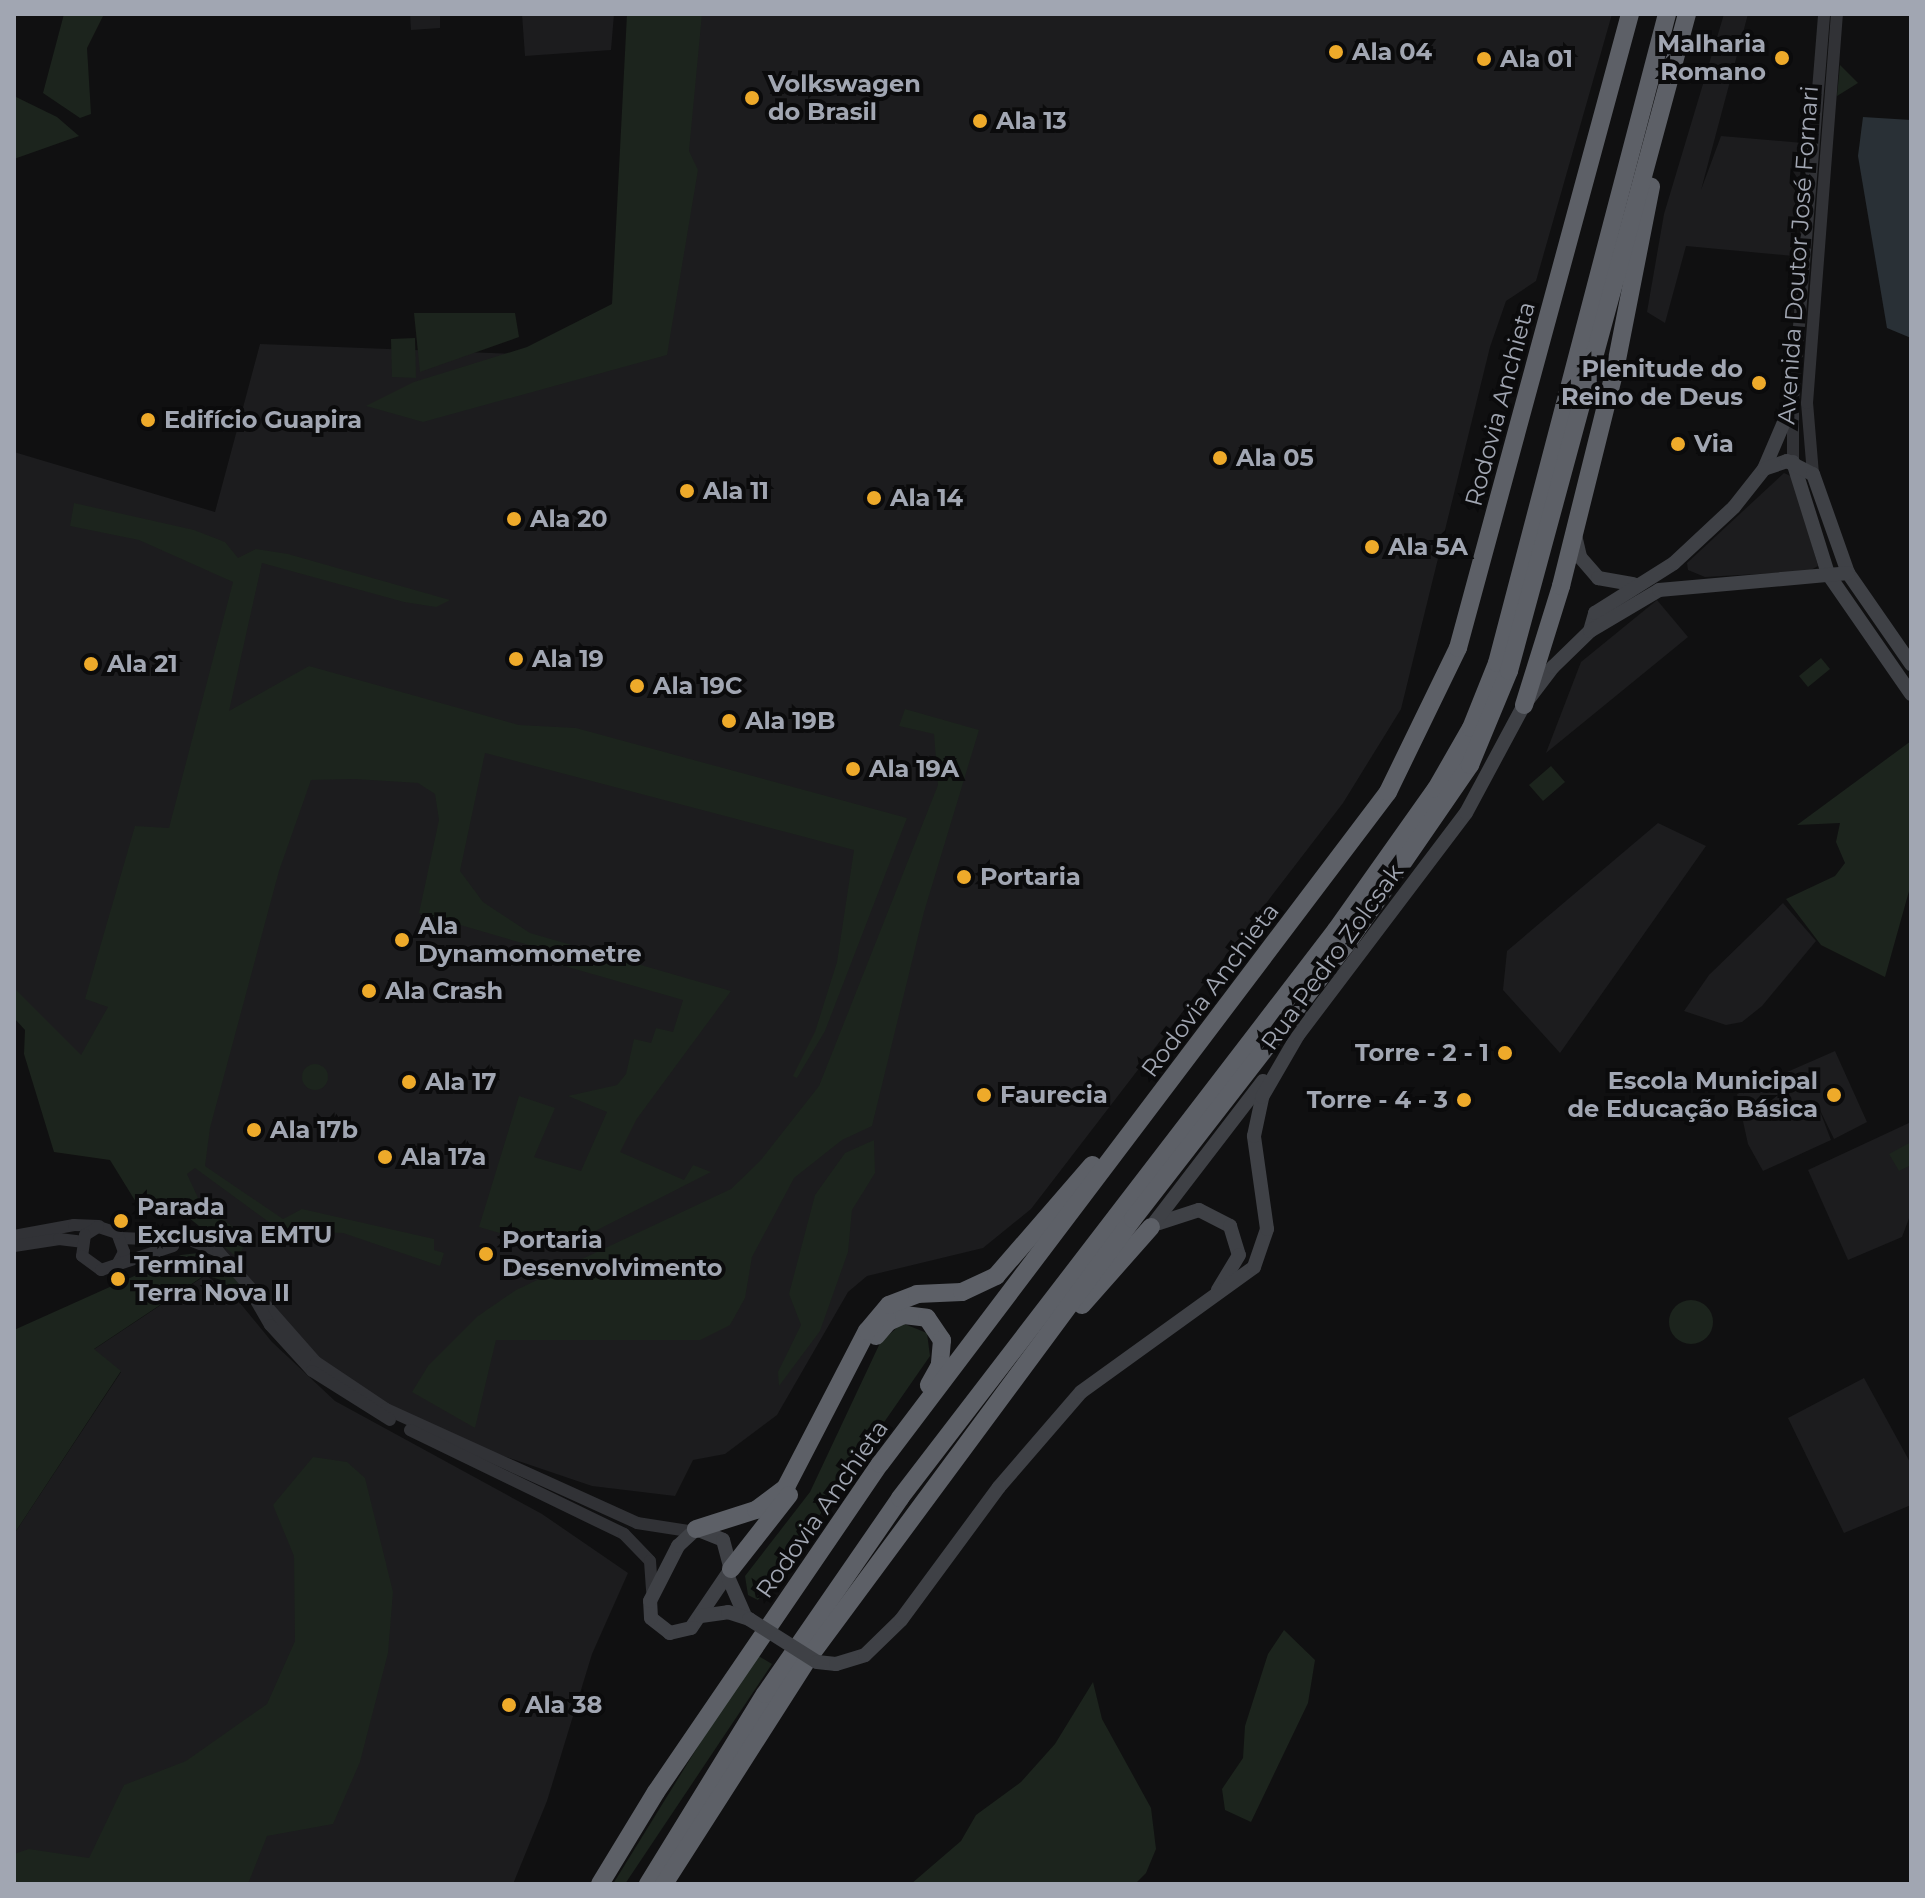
<!DOCTYPE html>
<meta charset="utf-8">
<style>
body{margin:0}
#map{position:relative;width:1925px;height:1898px;overflow:hidden;background:#101011;font-family:Montserrat,sans-serif}
div>[style]{position:absolute}
.built>*{inset:0;background:#1c1c1e}
.green>*{inset:0;background:#1c241d}
.round{border-radius:50%}
.water>*{inset:0;background:#293036}
.tertiary>*{height:12px;margin:-6px;padding:0 6px;transform-origin:6px;border-radius:6px;background:#313236}
.secondary>*{height:14px;margin:-7px;padding:0 7px;transform-origin:7px;border-radius:7px;background:#3f4146}
.motorway>*{height:18px;margin:-9px;padding:0 9px;transform-origin:9px;border-radius:9px;background:#5d6067}
.secondary-bridge>*{height:14px;margin:-7px;padding:0 7px;transform-origin:7px;border-radius:7px;background:#3f4146}
.dots>*{width:22px;height:22px;translate:-50% -50%;box-sizing:border-box;border:4px solid #0b0b0c;border-radius:50%}
span{translate:-50% -50%;white-space:nowrap;text-align:center;line-height:1.15;-webkit-text-stroke:8px #0b0b0c;paint-order:stroke}
.poi-label{font-size:24px;color:#a1a6b2;font-weight:700}
.right{translate:-100% -50%;text-align:right}
.left{translate:0 -50%;text-align:left}
.street-label{font-size:24px;color:#a1a6b2}
.frame{position:absolute;inset:0;border:16px solid #a1a6b2;pointer-events:none}
</style>
<div id="map">
<div class="built">
<div style="clip-path:polygon(410px 14px,440px 14px,440px 28px,411px 30px)"></div>
<div style="clip-path:polygon(522px 14px,614px 14px,611px 50px,525px 56px)"></div>
<div style="clip-path:polygon(642px 14px,1612px 14px,1536px 281px,1506px 301px,1490px 347px,1401px 709px,1343px 803px,1031px 1209px,983px 1248px,867px 1276px,848px 1292px,777px 1415px,725px 1454px,693px 1460px,675px 1496px,592px 1486px,474px 1446px,389px 1407px,313px 1354px,14px 999px,14px 452px,215px 512px,260px 344px,645px 359px)"></div>
<div style="clip-path:polygon(1724px 14px,1748px 14px,1701px 190px,1721px 136px,1803px 143px,1793px 256px,1686px 246px,1665px 323px,1647px 312px,1664px 214px)"></div>
<div style="clip-path:polygon(1784px 473px,1793px 477px,1818px 566px,1809px 571px,1705px 577px,1688px 570px,1687px 563px)"></div>
<div style="clip-path:polygon(1657px 600px,1688px 637px,1546px 753px,1581px 662px)"></div>
<div style="clip-path:polygon(1658px 823px,1706px 846px,1560px 1053px,1503px 990px,1507px 951px)"></div>
<div style="clip-path:polygon(1783px 903px,1816px 941px,1762px 1006px,1742px 1022px,1726px 1025px,1684px 1011px,1709px 975px)"></div>
<div style="clip-path:polygon(1835px 1051px,1867px 1122px,1834px 1139px,1818px 1106px,1831px 1140px,1763px 1171px,1748px 1144px,1737px 1094px)"></div>
<div style="clip-path:polygon(1911px 1122px,1911px 1213px,1902px 1237px,1848px 1260px,1808px 1170px)"></div>
<div style="clip-path:polygon(206px 1275px,240px 1303px,272px 1342px,335px 1401px,542px 1514px,628px 1573px,592px 1654px,547px 1801px,513px 1884px,14px 1884px,14px 1534px,121px 1372px,93px 1350px)"></div>
<div style="clip-path:polygon(1864px 1378px,1911px 1464px,1911px 1505px,1844px 1533px,1788px 1418px)"></div>
</div>
<div class="green">
<div style="clip-path:polygon(64px 14px,104px 14px,87px 48px,91px 114px,80px 118px,43px 93px)"></div>
<div style="clip-path:polygon(627px 14px,702px 14px,689px 151px,698px 170px,667px 355px,423px 422px,366px 406px,414px 382px,527px 347px,612px 304px)"></div>
<div style="clip-path:polygon(1840px 65px,1858px 83px,1837px 96px)"></div>
<div style="clip-path:polygon(14px 96px,57px 117px,79px 136px,14px 159px)"></div>
<div style="clip-path:polygon(414px 313px,515px 313px,519px 337px,420px 372px)"></div>
<div style="clip-path:polygon(415px 338px,416px 378px,392px 377px,391px 339px)"></div>
<div style="clip-path:polygon(74px 503px,194px 530px,225px 542px,238px 558px,256px 549px,288px 554px,450px 600px,436px 607px,404px 602px,262px 563px,229px 711px,309px 666px,519px 725px,576px 728px,907px 818px,825px 1031px,797px 1078px,793px 1076px,815px 1032px,837px 962px,854px 850px,485px 753px,460px 871px,483px 902px,530px 933px,731px 991px,636px 1120px,620px 1152px,684px 1180px,693px 1165px,711px 1172px,558px 1250px,479px 1227px,519px 1096px,555px 1108px,534px 1157px,581px 1171px,607px 1112px,568px 1096px,617px 1085px,626px 1074px,634px 1039px,651px 1043px,656px 1028px,673px 1032px,683px 1000px,561px 965px,563px 955px,419px 913px,439px 820px,435px 794px,418px 783px,354px 779px,311px 780px,279px 871px,210px 1128px,205px 1166px,283px 1219px,302px 1209px,434px 1239px,434px 1250px,444px 1253px,440px 1266px,343px 1233px,281px 1231px,195px 1168px,187px 1174px,198px 1198px,246px 1238px,239px 1259px,182px 1212px,139px 1207px,110px 1160px,54px 1152px,24px 1054px,25px 1030px,14px 1018px,14px 988px,81px 1055px,108px 1007px,85px 999px,135px 826px,169px 828px,233px 582px,139px 540px,70px 526px)"></div>
<div style="clip-path:polygon(1821px 658px,1830px 669px,1808px 687px,1799px 676px)"></div>
<div style="clip-path:polygon(905px 709px,979px 730px,924px 912px,872px 1126px,842px 1140px,794px 1178px,752px 1257px,745px 1298px,730px 1325px,700px 1340px,496px 1340px,475px 1428px,412px 1392px,428px 1366px,478px 1316px,516px 1290px,731px 1189px,760px 1161px,819px 1086px,938px 785px,934px 734px,899px 726px)"></div>
<div style="clip-path:polygon(1911px 741px,1911px 884px,1885px 977px,1821px 945px,1786px 899px,1835px 876px,1845px 863px,1836px 842px,1840px 823px,1797px 825px)"></div>
<div style="clip-path:polygon(1551px 766px,1565px 782px,1543px 801px,1529px 785px)"></div>
<div class="round" style="left:302px;top:1064px;width:26px;height:26px"></div>
<div style="clip-path:polygon(874px 1140px,875px 1173px,852px 1210px,848px 1252px,820px 1331px,779px 1386px,778px 1372px,801px 1325px,789px 1294px,815px 1195px,845px 1153px)"></div>
<div style="clip-path:polygon(1911px 1142px,1911px 1165px,1899px 1171px,1889px 1154px)"></div>
<div style="clip-path:polygon(198px 1253px,222px 1264px,245px 1290px,245px 1303px,221px 1280px,205px 1275px,94px 1349px,121px 1371px,14px 1534px,14px 1330px,181px 1255px)"></div>
<div class="round" style="left:1669px;top:1300px;width:44px;height:44px"></div>
<div style="clip-path:polygon(902px 1323px,927px 1333px,930px 1356px,785px 1565px,758px 1600px,748px 1595px,745px 1576px,810px 1492px,880px 1343px)"></div>
<div style="clip-path:polygon(313px 1457px,347px 1462px,365px 1478px,393px 1592px,388px 1653px,360px 1762px,333px 1824px,267px 1836px,248px 1884px,14px 1884px,14px 1854px,29px 1849px,89px 1858px,124px 1785px,186px 1761px,267px 1704px,295px 1641px,294px 1556px,273px 1505px)"></div>
<div style="clip-path:polygon(1284px 1630px,1315px 1660px,1308px 1703px,1251px 1822px,1225px 1810px,1222px 1789px,1243px 1758px,1245px 1726px,1268px 1654px)"></div>
<div style="clip-path:polygon(755px 1654px,772px 1664px,625px 1884px,613px 1884px)"></div>
<div style="clip-path:polygon(1093px 1682px,1102px 1719px,1151px 1808px,1156px 1849px,1146px 1873px,1135px 1884px,911px 1884px,961px 1841px,976px 1815px,1021px 1782px,1055px 1744px)"></div>
</div>
<div class="water">
<div style="clip-path:polygon(1863px 117px,1911px 120px,1911px 338px,1887px 328px,1858px 156px)"></div>
</div>
<div class="tertiary">
<div style="left:1793px;top:462px;width:61px;rotate:-90deg"></div>
<div style="left:1793px;top:401px;width:388px;rotate:-85.4deg"></div>
<div style="left:1813px;top:474px;width:71px;rotate:-94.8deg"></div>
<div style="left:1807px;top:403px;width:390px;rotate:-85.6deg"></div>
<div style="left:14px;top:1236px;width:61px;rotate:-10.4deg"></div>
<div style="left:74px;top:1225px;width:25px;rotate:2deg"></div>
<div style="left:121px;top:1238px;width:71px;rotate:2.4deg"></div>
<div style="left:192px;top:1241px;width:28px;rotate:21deg"></div>
<div style="left:218px;top:1251px;width:148px;rotate:48.6deg"></div>
<div style="left:316px;top:1362px;width:84px;rotate:33.9deg"></div>
<div style="left:386px;top:1409px;width:276px;rotate:24.4deg"></div>
<div style="left:637px;top:1523px;width:52px;rotate:8.9deg"></div>
<div style="left:14px;top:1246px;width:46px;rotate:-8.8deg"></div>
<div style="left:59px;top:1239px;width:23px;rotate:7deg"></div>
<div style="left:117px;top:1265px;width:15px;rotate:-62deg"></div>
<div style="left:124px;top:1252px;width:20px;rotate:-110deg"></div>
<div style="left:117px;top:1233px;width:20px;rotate:-162deg"></div>
<div style="left:98px;top:1227px;width:15px;rotate:148deg"></div>
<div style="left:85px;top:1235px;width:21px;rotate:98deg"></div>
<div style="left:82px;top:1256px;width:24px;rotate:36deg"></div>
<div style="left:101px;top:1270px;width:76px;rotate:-18.4deg"></div>
<div style="left:255px;top:1299px;width:30px;rotate:60deg"></div>
<div style="left:270px;top:1325px;width:62px;rotate:47.6deg"></div>
<div style="left:312px;top:1371px;width:92px;rotate:32.1deg"></div>
<div style="left:410px;top:1430px;width:238px;rotate:25.9deg"></div>
<div style="left:624px;top:1534px;width:37px;rotate:46deg"></div>
<div style="left:650px;top:1561px;width:30px;rotate:86deg"></div>
</div>
<div class="secondary">
<div style="left:1793px;top:462px;width:117px;rotate:72.6deg"></div>
<div style="left:1828px;top:574px;width:146px;rotate:55.3deg"></div>
<div style="left:1764px;top:469px;width:74px;rotate:-66.9deg"></div>
<div style="left:1575px;top:535px;width:23px;rotate:77deg"></div>
<div style="left:1580px;top:557px;width:28px;rotate:49deg"></div>
<div style="left:1598px;top:578px;width:36px;rotate:10deg"></div>
<div style="left:1590px;top:631px;width:19px;rotate:-74deg"></div>
<div style="left:1595px;top:613px;width:93px;rotate:-32.3deg"></div>
<div style="left:1674px;top:563px;width:82px;rotate:-43deg"></div>
<div style="left:1734px;top:507px;width:48px;rotate:-51.7deg"></div>
<div style="left:1764px;top:469px;width:24px;rotate:-19deg"></div>
<div style="left:1787px;top:461px;width:29px;rotate:27deg"></div>
<div style="left:1813px;top:474px;width:105px;rotate:70.5deg"></div>
<div style="left:1848px;top:573px;width:111px;rotate:55.3deg"></div>
<div style="left:1159px;top:1223px;width:42px;rotate:-18deg"></div>
<div style="left:1199px;top:1210px;width:35px;rotate:27deg"></div>
<div style="left:1230px;top:1226px;width:30px;rotate:73deg"></div>
<div style="left:1239px;top:1255px;width:41px;rotate:121deg"></div>
<div style="left:1151px;top:1227px;width:184px;rotate:-52.5deg"></div>
<div style="left:999px;top:1487px;width:125px;rotate:-49.2deg"></div>
<div style="left:1081px;top:1392px;width:213px;rotate:-35.8deg"></div>
<div style="left:1254px;top:1267px;width:40px;rotate:-71.1deg"></div>
<div style="left:1267px;top:1229px;width:94px;rotate:-98deg"></div>
<div style="left:1254px;top:1136px;width:40px;rotate:-78deg"></div>
<div style="left:1262px;top:1097px;width:72px;rotate:-59.9deg"></div>
<div style="left:1298px;top:1035px;width:278px;rotate:-52.9deg"></div>
<div style="left:1466px;top:813px;width:123px;rotate:-61.8deg"></div>
<div style="left:1524px;top:705px;width:48px;rotate:-52.7deg"></div>
<div style="left:1553px;top:667px;width:52px;rotate:-44.2deg"></div>
<div style="left:1590px;top:631px;width:80px;rotate:-30.7deg"></div>
<div style="left:1659px;top:590px;width:190px;rotate:-5.1deg"></div>
<div style="left:696px;top:1529px;width:29px;rotate:22deg"></div>
<div style="left:723px;top:1540px;width:30px;rotate:75deg"></div>
<div style="left:731px;top:1569px;width:71px;rotate:124.1deg"></div>
<div style="left:691px;top:1628px;width:22px;rotate:167deg"></div>
<div style="left:670px;top:1633px;width:24px;rotate:-142deg"></div>
<div style="left:651px;top:1618px;width:17px;rotate:-93deg"></div>
<div style="left:650px;top:1601px;width:62px;rotate:-63deg"></div>
<div style="left:678px;top:1546px;width:25px;rotate:-43deg"></div>
<div style="left:728px;top:1577px;width:43px;rotate:66.4deg"></div>
<div style="left:701px;top:1616px;width:27px;rotate:-8deg"></div>
<div style="left:728px;top:1612px;width:22px;rotate:18deg"></div>
</div>
<div class="motorway">
<div style="left:1524px;top:705px;width:125px;rotate:-72.7deg"></div>
<div style="left:1561px;top:586px;width:223px;rotate:-76deg"></div>
<div style="left:1615px;top:370px;width:187px;rotate:-78.9deg"></div>
<div style="left:1082px;top:1305px;width:104px;rotate:-48.5deg"></div>
<div style="left:876px;top:1336px;width:18px;rotate:-49deg"></div>
<div style="left:888px;top:1322px;width:17px;rotate:-24deg"></div>
<div style="left:904px;top:1315px;width:23px;rotate:7deg"></div>
<div style="left:927px;top:1318px;width:27px;rotate:56deg"></div>
<div style="left:942px;top:1340px;width:25px;rotate:95deg"></div>
<div style="left:940px;top:1365px;width:23px;rotate:119deg"></div>
<div style="left:696px;top:1529px;width:63px;rotate:-17.6deg"></div>
<div style="left:756px;top:1510px;width:38px;rotate:-37deg"></div>
<div style="left:786px;top:1487px;width:176px;rotate:-62.6deg"></div>
<div style="left:867px;top:1331px;width:34px;rotate:-50deg"></div>
<div style="left:889px;top:1305px;width:30px;rotate:-21deg"></div>
<div style="left:917px;top:1294px;width:45px;rotate:-2.5deg"></div>
<div style="left:962px;top:1292px;width:38px;rotate:-25deg"></div>
<div style="left:996px;top:1276px;width:147px;rotate:-49.1deg"></div>
<div style="left:731px;top:1569px;width:94px;rotate:-51.9deg"></div>
<div style="left:600px;top:1884px;width:108px;rotate:-58.7deg"></div>
<div style="left:656px;top:1792px;width:397px;rotate:-55.7deg"></div>
<div style="left:880px;top:1464px;width:842px;rotate:-52.91deg"></div>
<div style="left:1388px;top:792px;width:160px;rotate:-64.1deg"></div>
<div style="left:1458px;top:648px;width:657px;rotate:-74.82deg"></div>
<div style="left:648px;top:1884px;width:223px;rotate:-58.4deg"></div>
<div style="left:765px;top:1694px;width:238px;rotate:-55.4deg"></div>
<div style="left:900px;top:1498px;width:716px;rotate:-52.49deg"></div>
<div style="left:1336px;top:930px;width:173px;rotate:-54.7deg"></div>
<div style="left:1436px;top:789px;width:70px;rotate:-60.2deg"></div>
<div style="left:1471px;top:728px;width:70px;rotate:-68.2deg"></div>
<div style="left:1497px;top:663px;width:671px;rotate:-75.32deg"></div>
<div style="left:664px;top:1884px;width:271px;rotate:-57.4deg"></div>
<div style="left:810px;top:1656px;width:543px;rotate:-53.53deg"></div>
<div style="left:1133px;top:1219px;width:352px;rotate:-52.2deg"></div>
<div style="left:1349px;top:941px;width:214px;rotate:-55.5deg"></div>
<div style="left:1470px;top:765px;width:102px;rotate:-67.5deg"></div>
<div style="left:1509px;top:671px;width:681px;rotate:-74.84deg"></div>
</div>
<div class="secondary-bridge">
<div style="left:749px;top:1619px;width:80px;rotate:32.3deg"></div>
<div style="left:817px;top:1662px;width:19px;rotate:6deg"></div>
<div style="left:836px;top:1664px;width:30px;rotate:-17deg"></div>
<div style="left:865px;top:1655px;width:50px;rotate:-44.2deg"></div>
<div style="left:901px;top:1620px;width:165px;rotate:-53.6deg"></div>
</div>
<div class="dots">
<div style="left:1336px;top:52px;background:#eeaa2a"></div>
<div style="left:1782px;top:58px;background:#eeaa2a"></div>
<div style="left:1484px;top:59px;background:#eeaa2a"></div>
<div style="left:752px;top:98px;background:#eeaa2a"></div>
<div style="left:980px;top:121px;background:#eeaa2a"></div>
<div style="left:1759px;top:383px;background:#eeaa2a"></div>
<div style="left:148px;top:420px;background:#eeaa2a"></div>
<div style="left:1678px;top:444px;background:#eeaa2a"></div>
<div style="left:1220px;top:458px;background:#eeaa2a"></div>
<div style="left:687px;top:491px;background:#eeaa2a"></div>
<div style="left:874px;top:498px;background:#eeaa2a"></div>
<div style="left:514px;top:519px;background:#eeaa2a"></div>
<div style="left:1372px;top:547px;background:#eeaa2a"></div>
<div style="left:516px;top:659px;background:#eeaa2a"></div>
<div style="left:91px;top:664px;background:#eeaa2a"></div>
<div style="left:637px;top:686px;background:#eeaa2a"></div>
<div style="left:729px;top:721px;background:#eeaa2a"></div>
<div style="left:853px;top:769px;background:#eeaa2a"></div>
<div style="left:964px;top:877px;background:#eeaa2a"></div>
<div style="left:402px;top:940px;background:#eeaa2a"></div>
<div style="left:369px;top:991px;background:#eeaa2a"></div>
<div style="left:1505px;top:1053px;background:#eeaa2a"></div>
<div style="left:409px;top:1082px;background:#eeaa2a"></div>
<div style="left:984px;top:1095px;background:#eeaa2a"></div>
<div style="left:1834px;top:1095px;background:#eeaa2a"></div>
<div style="left:1464px;top:1100px;background:#eeaa2a"></div>
<div style="left:254px;top:1130px;background:#eeaa2a"></div>
<div style="left:385px;top:1157px;background:#eeaa2a"></div>
<div style="left:121px;top:1221px;background:#eeaa2a"></div>
<div style="left:486px;top:1254px;background:#eeaa2a"></div>
<div style="left:118px;top:1279px;background:#eeaa2a"></div>
<div style="left:509px;top:1705px;background:#eeaa2a"></div>
</div>
<div class="poi-label">
<span class="right" style="left:1766px;top:58px">Malharia<br>Romano</span>
<span class="left" style="left:1352px;top:52px">Ala 04</span>
<span class="left" style="left:1500px;top:59px">Ala 01</span>
<span class="left" style="left:768px;top:98px">Volkswagen<br>do Brasil</span>
<span class="left" style="left:996px;top:121px">Ala 13</span>
<span class="right" style="left:1743px;top:383px">Plenitude do<br>Reino de Deus</span>
<span class="left" style="left:164px;top:420px">Edifício Guapira</span>
<span class="left" style="left:1694px;top:444px">Via</span>
<span class="left" style="left:1236px;top:458px">Ala 05</span>
<span class="left" style="left:703px;top:491px">Ala 11</span>
<span class="left" style="left:890px;top:498px">Ala 14</span>
<span class="left" style="left:530px;top:519px">Ala 20</span>
<span class="left" style="left:1388px;top:547px">Ala 5A</span>
<span class="left" style="left:532px;top:659px">Ala 19</span>
<span class="left" style="left:107px;top:664px">Ala 21</span>
<span class="left" style="left:653px;top:686px">Ala 19C</span>
<span class="left" style="left:745px;top:721px">Ala 19B</span>
<span class="left" style="left:869px;top:769px">Ala 19A</span>
<span class="left" style="left:980px;top:877px">Portaria</span>
<span class="left" style="left:418px;top:940px">Ala<br>Dynamomometre</span>
<span class="left" style="left:385px;top:991px">Ala Crash</span>
<span class="right" style="left:1489px;top:1053px">Torre - 2 - 1</span>
<span class="right" style="left:1818px;top:1095px">Escola Municipal<br>de Educação Básica</span>
<span class="left" style="left:425px;top:1082px">Ala 17</span>
<span class="left" style="left:1000px;top:1095px">Faurecia</span>
<span class="right" style="left:1448px;top:1100px">Torre - 4 - 3</span>
<span class="left" style="left:270px;top:1130px">Ala 17b</span>
<span class="left" style="left:401px;top:1157px">Ala 17a</span>
<span class="left" style="left:137px;top:1221px">Parada<br>Exclusiva EMTU</span>
<span class="left" style="left:502px;top:1254px">Portaria<br>Desenvolvimento</span>
<span class="left" style="left:134px;top:1279px">Terminal<br>Terra Nova II</span>
<span class="left" style="left:525px;top:1705px">Ala 38</span>
</div>
<div class="street-label">
<span style="left:1798px;top:255px;rotate:-86deg">Avenida Doutor José Fornari</span>
<span style="left:1500px;top:404px;rotate:-75deg">Rodovia Anchieta</span>
<span style="left:1332px;top:957px;rotate:-54deg">Rua Pedro Zolcsak</span>
<span style="left:1210px;top:990px;rotate:-53deg">Rodovia Anchieta</span>
<span style="left:822px;top:1509px;rotate:-55deg">Rodovia Anchieta</span>
</div>
<div class="frame"></div>
</div>
